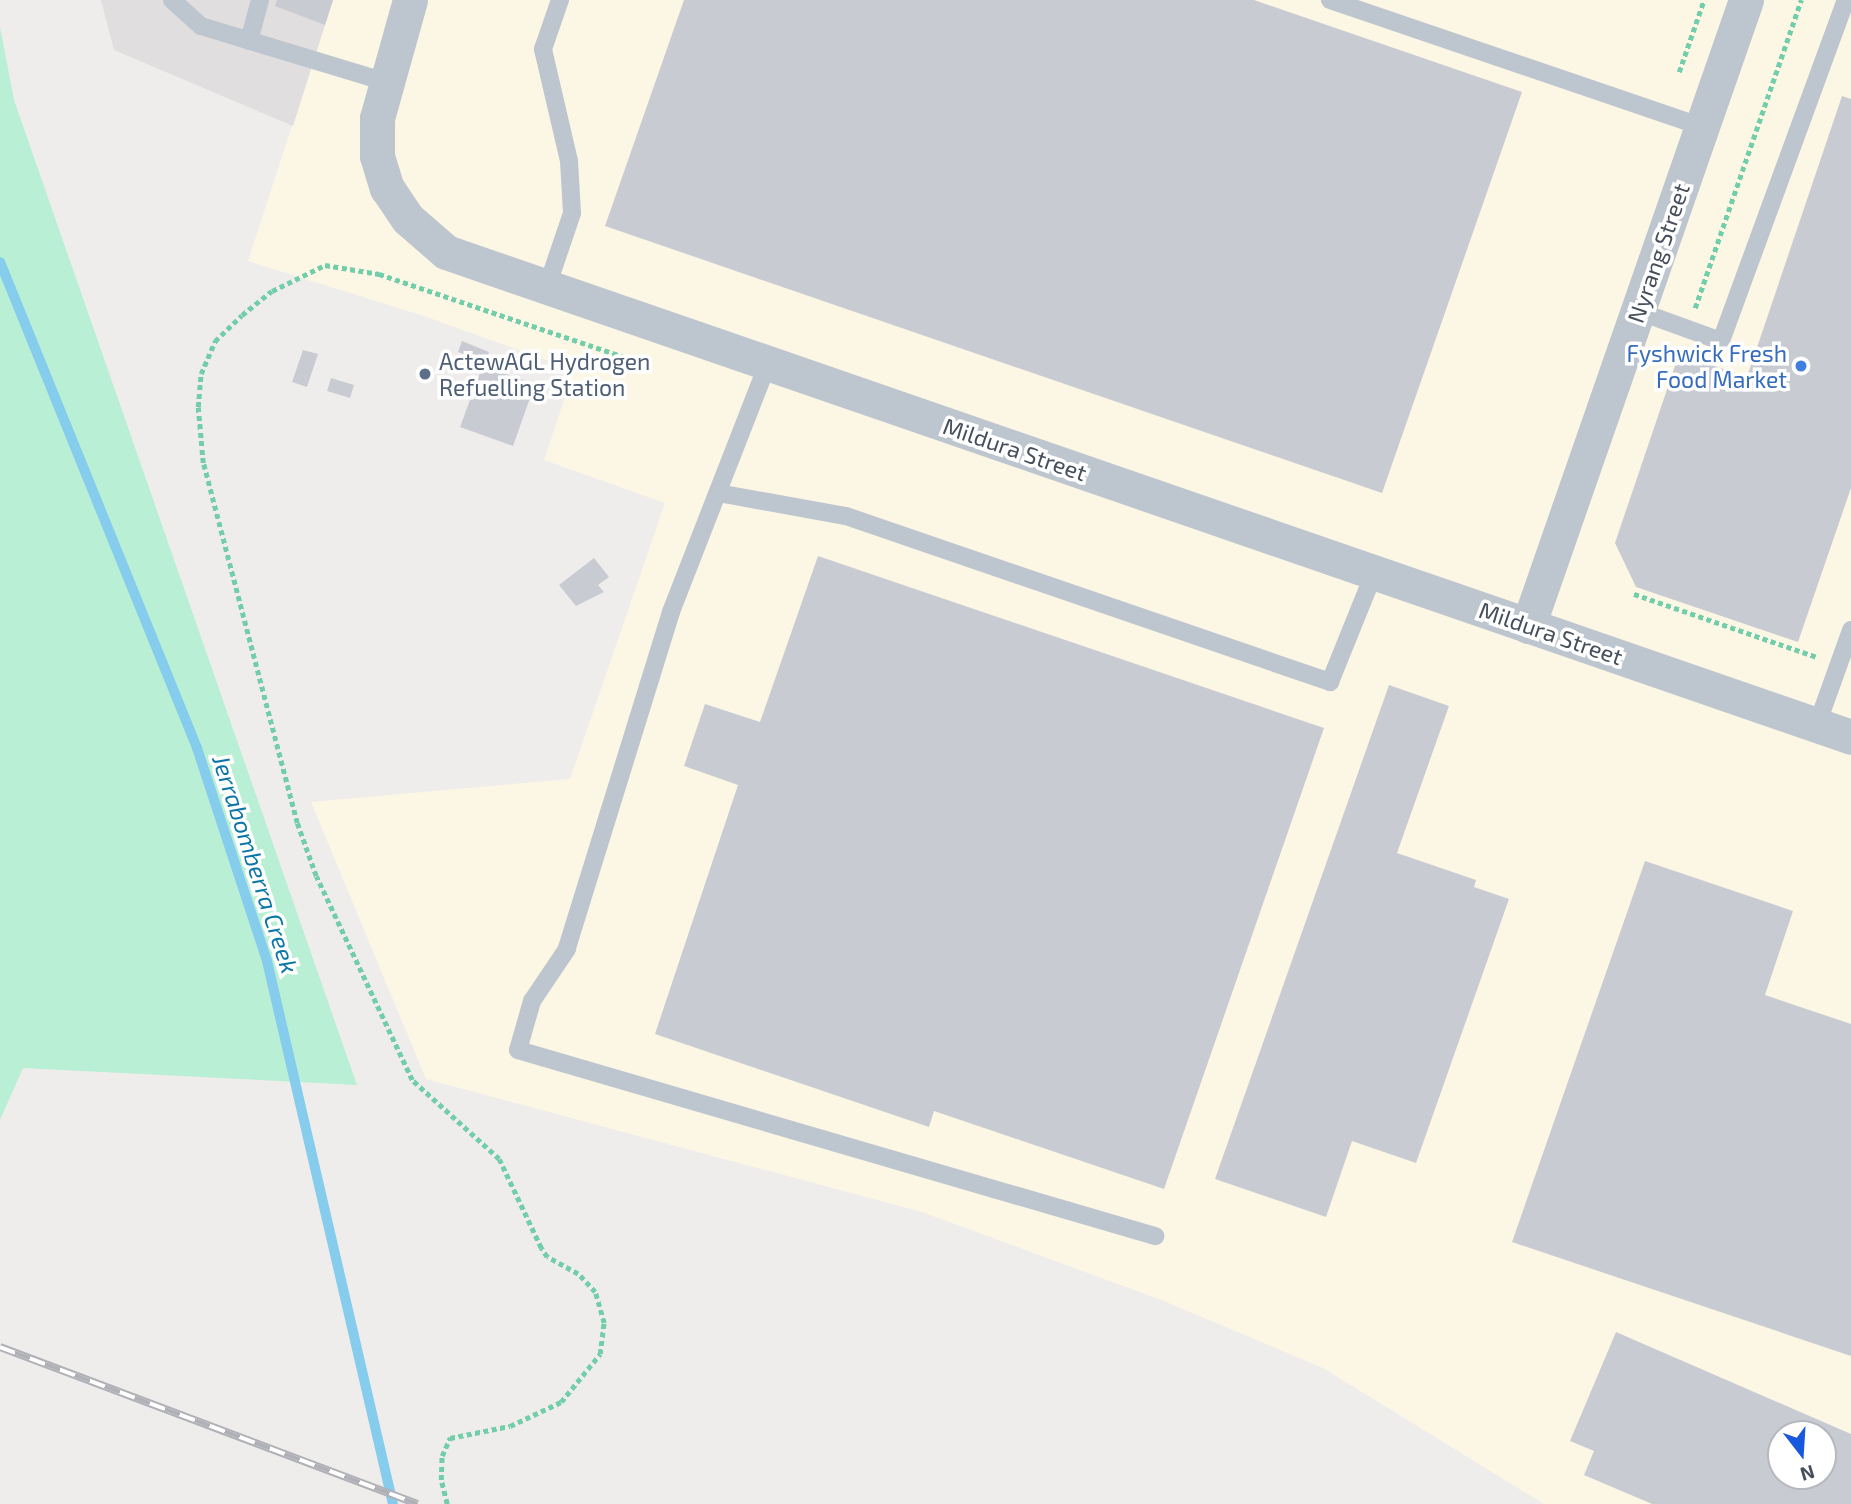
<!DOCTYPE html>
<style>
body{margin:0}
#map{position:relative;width:1851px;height:1504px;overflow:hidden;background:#efedec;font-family:"Exo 2",sans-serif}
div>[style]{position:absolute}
.commercial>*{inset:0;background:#fcf7e4}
.education>*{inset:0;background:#e0dede}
.green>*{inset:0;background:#b9efd4}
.stream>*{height:10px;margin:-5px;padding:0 5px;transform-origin:5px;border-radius:5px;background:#86ccec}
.building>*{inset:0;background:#c9cbd3}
.path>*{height:4.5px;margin-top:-2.25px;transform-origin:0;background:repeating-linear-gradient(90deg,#71cdaa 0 5px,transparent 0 8.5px)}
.service>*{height:18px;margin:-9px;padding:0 9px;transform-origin:9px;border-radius:9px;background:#bdc5cf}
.minor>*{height:35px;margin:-17.5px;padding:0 17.5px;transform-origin:17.5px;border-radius:17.5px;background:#bdc5cf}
.rail>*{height:8px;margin-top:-4px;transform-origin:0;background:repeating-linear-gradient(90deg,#fff 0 16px,#afb1b7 0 32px);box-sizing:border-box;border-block:2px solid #afb1b7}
.dots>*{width:19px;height:19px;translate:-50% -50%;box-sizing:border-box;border:4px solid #fff;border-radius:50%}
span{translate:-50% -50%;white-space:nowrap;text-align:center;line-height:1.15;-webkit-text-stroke:7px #fff;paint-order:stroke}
.street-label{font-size:23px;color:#454e5a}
.shop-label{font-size:23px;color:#366cbe}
.right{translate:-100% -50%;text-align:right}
.service-label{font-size:23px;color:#4e5e75}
.left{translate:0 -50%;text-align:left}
.water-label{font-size:24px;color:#0b75a7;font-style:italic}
.north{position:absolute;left:1767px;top:1420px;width:70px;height:70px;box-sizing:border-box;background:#fff;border:2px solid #b5b8bd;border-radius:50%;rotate:163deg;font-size:19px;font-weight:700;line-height:28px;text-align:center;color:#454e5a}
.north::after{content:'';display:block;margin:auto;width:24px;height:32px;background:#1758df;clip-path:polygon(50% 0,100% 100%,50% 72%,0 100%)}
</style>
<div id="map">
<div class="commercial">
<div style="clip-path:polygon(evenodd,333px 0,1851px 0,1851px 1504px,1544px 1504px,1323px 1368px,1164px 1301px,922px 1212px,426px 1079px,311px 802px,570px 779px,665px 503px,544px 460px,574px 370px,427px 317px,248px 261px,333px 0,1781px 1434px,1823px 1434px,1823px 1476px,1781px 1476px,1781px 1434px)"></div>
</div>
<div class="education">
<div style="clip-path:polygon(101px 0,333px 0,293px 126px,114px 50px)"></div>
</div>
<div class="green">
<div style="clip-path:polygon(0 27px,14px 100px,357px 1085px,23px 1068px,0 1120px)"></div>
</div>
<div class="stream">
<div style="left:0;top:262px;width:524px;rotate:67.93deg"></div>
<div style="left:197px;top:748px;width:224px;rotate:71.8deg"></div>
<div style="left:267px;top:961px;width:557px;rotate:76.94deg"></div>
</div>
<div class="building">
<div style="clip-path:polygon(277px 0,333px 0,325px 25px,275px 6px)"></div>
<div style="clip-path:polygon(684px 0,1254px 0,1522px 92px,1382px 493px,605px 226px)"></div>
<div style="clip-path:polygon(1842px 96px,1851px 99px,1851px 488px,1798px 642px,1636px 587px,1615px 543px,1679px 354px,1747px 377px)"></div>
<div style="clip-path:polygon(462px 341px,489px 352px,485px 362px,458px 352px)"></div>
<div style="clip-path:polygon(303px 350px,318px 354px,307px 387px,292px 382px)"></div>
<div style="clip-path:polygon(487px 367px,535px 384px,513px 446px,460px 427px,481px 370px)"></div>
<div style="clip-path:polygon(331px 378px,354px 385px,350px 398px,327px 391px)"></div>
<div style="clip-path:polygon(818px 556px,1324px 728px,1164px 1189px,934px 1111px,929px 1127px,655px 1034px,738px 785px,684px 766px,705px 704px,760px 722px)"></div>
<div style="clip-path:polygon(594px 558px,609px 577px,598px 585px,604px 592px,576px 606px,559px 585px)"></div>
<div style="clip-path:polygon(1389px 685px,1449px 706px,1397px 853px,1476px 880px,1474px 887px,1509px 899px,1416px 1163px,1352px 1141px,1326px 1217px,1215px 1179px)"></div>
<div style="clip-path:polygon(1645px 861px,1793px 911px,1765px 995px,1851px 1024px,1851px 1356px,1512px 1242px)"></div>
<div style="clip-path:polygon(evenodd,1616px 1332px,1851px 1434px,1851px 1504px,1652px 1504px,1584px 1475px,1594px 1451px,1570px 1441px,1616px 1332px,1781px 1434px,1823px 1434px,1823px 1476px,1781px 1476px,1781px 1434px)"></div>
</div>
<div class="path">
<div style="left:1679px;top:72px;width:76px;rotate:-70.9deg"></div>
<div style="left:1695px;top:308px;width:326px;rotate:-71deg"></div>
<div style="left:1634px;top:594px;width:194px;rotate:19deg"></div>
<div style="left:447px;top:1504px;width:25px;rotate:-104deg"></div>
<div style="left:441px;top:1480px;width:24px;rotate:-88deg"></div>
<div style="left:442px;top:1456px;width:20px;rotate:-66deg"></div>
<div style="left:450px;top:1438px;width:61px;rotate:-11.3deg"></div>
<div style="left:510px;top:1426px;width:56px;rotate:-25.2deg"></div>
<div style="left:561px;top:1402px;width:62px;rotate:-50.9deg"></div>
<div style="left:600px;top:1354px;width:31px;rotate:-83deg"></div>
<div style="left:604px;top:1323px;width:32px;rotate:-106deg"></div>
<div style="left:595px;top:1292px;width:25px;rotate:-133deg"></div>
<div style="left:578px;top:1274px;width:35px;rotate:-151deg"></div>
<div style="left:547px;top:1257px;width:11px;rotate:-124deg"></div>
<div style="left:541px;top:1248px;width:98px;rotate:-115.3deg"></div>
<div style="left:499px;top:1159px;width:118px;rotate:-137.8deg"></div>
<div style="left:412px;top:1080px;width:225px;rotate:-115.2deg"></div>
<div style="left:316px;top:876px;width:56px;rotate:-109.7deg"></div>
<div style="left:297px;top:823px;width:372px;rotate:-104.6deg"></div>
<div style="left:203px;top:463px;width:56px;rotate:-95.1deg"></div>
<div style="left:198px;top:407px;width:33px;rotate:-85deg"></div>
<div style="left:201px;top:374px;width:36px;rotate:-67deg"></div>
<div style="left:215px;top:341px;width:37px;rotate:-44deg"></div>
<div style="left:242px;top:315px;width:38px;rotate:-39deg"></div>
<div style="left:272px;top:291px;width:59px;rotate:-26.1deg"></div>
<div style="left:325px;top:265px;width:55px;rotate:9.5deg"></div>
<div style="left:379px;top:274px;width:278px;rotate:18.7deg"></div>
</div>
<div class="service">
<div style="left:172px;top:0;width:39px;rotate:42deg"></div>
<div style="left:201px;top:26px;width:193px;rotate:16.8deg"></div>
<div style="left:1330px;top:0;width:393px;rotate:18.8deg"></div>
<div style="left:249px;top:41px;width:42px;rotate:-75deg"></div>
<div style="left:547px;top:287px;width:78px;rotate:-71.3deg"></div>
<div style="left:572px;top:213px;width:52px;rotate:-93.3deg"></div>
<div style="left:569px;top:161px;width:115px;rotate:-103.1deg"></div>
<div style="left:543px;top:49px;width:52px;rotate:-70.9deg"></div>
<div style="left:1638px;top:311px;width:88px;rotate:19.9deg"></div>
<div style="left:1721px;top:341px;width:363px;rotate:-69.9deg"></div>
<div style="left:768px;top:363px;width:267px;rotate:111.3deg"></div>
<div style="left:671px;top:612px;width:353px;rotate:107.2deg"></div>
<div style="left:567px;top:949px;width:63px;rotate:123.9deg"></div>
<div style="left:532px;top:1001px;width:51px;rotate:105.9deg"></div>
<div style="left:518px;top:1050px;width:664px;rotate:16.28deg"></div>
<div style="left:718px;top:493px;width:130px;rotate:10.2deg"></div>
<div style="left:846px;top:516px;width:512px;rotate:18.93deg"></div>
<div style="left:1330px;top:682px;width:118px;rotate:-68deg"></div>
<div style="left:1817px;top:725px;width:101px;rotate:-70.3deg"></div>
</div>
<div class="minor">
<div style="left:410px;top:0;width:123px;rotate:105.6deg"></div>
<div style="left:377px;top:118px;width:38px;rotate:90deg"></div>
<div style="left:377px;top:156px;width:34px;rotate:73deg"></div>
<div style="left:387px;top:188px;width:37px;rotate:56deg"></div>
<div style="left:408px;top:219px;width:50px;rotate:41deg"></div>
<div style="left:446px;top:252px;width:1486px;rotate:19.04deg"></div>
<div style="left:1528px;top:626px;width:663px;rotate:-70.8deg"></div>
</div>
<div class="rail">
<div style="left:0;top:1347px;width:446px;rotate:20.6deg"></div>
</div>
<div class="dots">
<div style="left:1801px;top:366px;background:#3f7fe0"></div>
<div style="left:425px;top:374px;background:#5c6f8a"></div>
</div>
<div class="street-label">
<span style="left:1658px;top:253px;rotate:-71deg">Nyrang Street</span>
<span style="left:1015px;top:449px;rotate:19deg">Mildura Street</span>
<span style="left:1551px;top:633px;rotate:19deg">Mildura Street</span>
</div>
<div class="shop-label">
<span class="right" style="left:1787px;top:366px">Fyshwick Fresh<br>Food Market</span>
</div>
<div class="service-label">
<span class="left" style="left:439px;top:374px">ActewAGL Hydrogen<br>Refuelling Station</span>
</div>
<div class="water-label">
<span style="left:256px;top:864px;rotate:72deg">Jerrabomberra Creek</span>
</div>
<div class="north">N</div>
</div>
